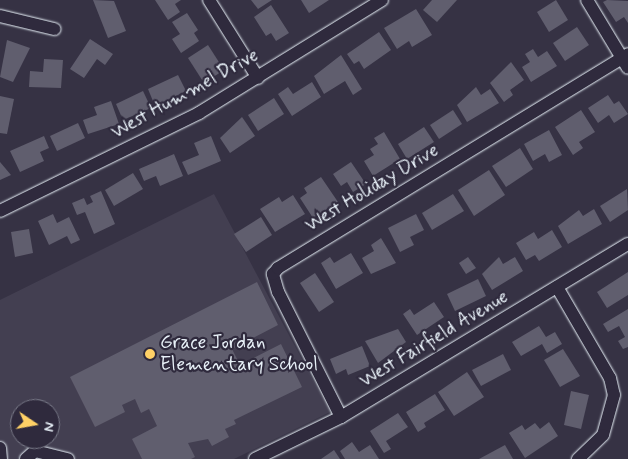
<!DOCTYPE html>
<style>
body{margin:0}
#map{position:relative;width:628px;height:459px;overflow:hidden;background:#363244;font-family:Mynerve,sans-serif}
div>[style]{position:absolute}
.built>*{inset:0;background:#433f51}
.building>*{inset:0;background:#605e6e}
.roads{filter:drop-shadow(0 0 1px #e8f1f8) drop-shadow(0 0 1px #e8f1f8)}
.minor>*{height:12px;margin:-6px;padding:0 6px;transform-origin:6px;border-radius:6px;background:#2f2a3d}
.dots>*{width:14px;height:14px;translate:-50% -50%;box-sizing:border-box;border:2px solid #2f2a3d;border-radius:50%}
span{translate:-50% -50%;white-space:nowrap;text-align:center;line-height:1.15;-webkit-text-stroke:4.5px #2f2a3d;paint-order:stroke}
.street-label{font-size:19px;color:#e8f1f8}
.poi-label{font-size:19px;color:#e8f1f8}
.left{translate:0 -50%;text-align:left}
.north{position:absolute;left:10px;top:399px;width:50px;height:50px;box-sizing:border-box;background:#2f2a3d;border:1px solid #797a88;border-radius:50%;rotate:102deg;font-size:14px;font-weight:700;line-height:20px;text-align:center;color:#e8f1f8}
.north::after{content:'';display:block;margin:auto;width:18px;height:22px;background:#ffd166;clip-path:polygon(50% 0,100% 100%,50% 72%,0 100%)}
</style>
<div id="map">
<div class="built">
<div style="clip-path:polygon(evenodd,214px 194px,330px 412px,234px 459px,0 459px,0 300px,214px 194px,20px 409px,50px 409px,50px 439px,20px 439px,20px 409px)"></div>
</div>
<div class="building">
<div style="clip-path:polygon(93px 0,114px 1px,126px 31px,108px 38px)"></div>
<div style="clip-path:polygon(155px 0,181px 0,175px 4px,180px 12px,168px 20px)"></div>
<div style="clip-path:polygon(251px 0,272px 0,258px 9px)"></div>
<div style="clip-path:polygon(301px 0,329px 0,309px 13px)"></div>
<div style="clip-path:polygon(432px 0,457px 0,437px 22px,423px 10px)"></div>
<div style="clip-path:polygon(556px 0,568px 20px,549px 32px,537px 12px)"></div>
<div style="clip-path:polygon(607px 0,628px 1px,628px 23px,624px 17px,616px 22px,603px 2px)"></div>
<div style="clip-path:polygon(271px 5px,289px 33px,276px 41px,271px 33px,266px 36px,254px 17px)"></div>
<div style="clip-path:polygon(416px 9px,432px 35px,412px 47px,409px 41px,397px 49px,384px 28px)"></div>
<div style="clip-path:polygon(187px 13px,198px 30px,194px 33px,199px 41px,181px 53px,172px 39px,180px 34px,172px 22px)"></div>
<div style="clip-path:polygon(577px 27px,589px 45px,565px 61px,553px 43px)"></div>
<div style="clip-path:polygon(379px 32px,391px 50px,364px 69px,359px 61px,354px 64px,347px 54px)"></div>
<div style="clip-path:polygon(90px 39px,113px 54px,105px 65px,97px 59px,84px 78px,70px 69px)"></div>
<div style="clip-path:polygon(7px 40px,30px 48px,13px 82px,0 77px)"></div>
<div style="clip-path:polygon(208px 45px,224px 70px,204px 83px,188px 58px)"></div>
<div style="clip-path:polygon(533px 49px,538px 57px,547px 51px,557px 66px,531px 82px,522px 67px,530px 62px,525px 54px)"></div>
<div style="clip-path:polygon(341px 55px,362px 89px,353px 95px,345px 81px,324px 94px,314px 76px)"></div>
<div style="clip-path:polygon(44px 59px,63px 60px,61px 88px,29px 87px,30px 71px,43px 72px)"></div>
<div style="clip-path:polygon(511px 62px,524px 80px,510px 90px,513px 95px,504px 102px,490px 83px)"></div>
<div style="clip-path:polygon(178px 75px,186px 91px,155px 106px,148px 89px)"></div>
<div style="clip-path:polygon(312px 82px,321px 97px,292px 116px,278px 94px,288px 87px,293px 94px)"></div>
<div style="clip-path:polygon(476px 87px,481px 95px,490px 89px,499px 103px,467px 122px,457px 105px)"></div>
<div style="clip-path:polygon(143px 91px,151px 108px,123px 120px,116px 104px)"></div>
<div style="clip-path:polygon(608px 95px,614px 104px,619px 101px,628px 114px,614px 123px,609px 115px,598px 123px,588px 108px)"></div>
<div style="clip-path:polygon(0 96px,14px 99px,7px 134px,0 133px)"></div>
<div style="clip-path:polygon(274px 98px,284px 114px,258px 131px,248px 115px)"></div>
<div style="clip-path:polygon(111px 101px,119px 124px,88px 134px,83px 120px,97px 115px,94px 107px)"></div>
<div style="clip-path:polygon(453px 110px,462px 124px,439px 139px,430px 125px)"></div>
<div style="clip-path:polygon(581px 110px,595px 132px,579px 142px,583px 148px,573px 155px,555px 127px)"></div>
<div style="clip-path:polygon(242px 117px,255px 136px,230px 153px,220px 138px)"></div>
<div style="clip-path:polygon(78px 123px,85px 138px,57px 151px,50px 136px)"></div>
<div style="clip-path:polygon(424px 127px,434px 142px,407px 159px,398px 144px)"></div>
<div style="clip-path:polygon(549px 130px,562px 155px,549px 162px,545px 154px,533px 161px,524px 144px)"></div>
<div style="clip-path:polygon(384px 132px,400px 159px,373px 176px,364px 161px,374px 155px,370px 149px,378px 144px,374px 138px)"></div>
<div style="clip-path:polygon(44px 136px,49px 148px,40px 152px,44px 161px,20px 172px,10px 151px)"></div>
<div style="clip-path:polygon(211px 136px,221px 161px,188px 175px,182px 162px,199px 155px,194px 143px)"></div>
<div style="clip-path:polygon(520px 148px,533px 169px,506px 187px,492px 166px)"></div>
<div style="clip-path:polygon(174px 154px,183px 176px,160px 186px,156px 176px,144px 181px,139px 169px)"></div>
<div style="clip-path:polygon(0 162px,11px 175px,0 180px)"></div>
<div style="clip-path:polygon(351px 162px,366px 184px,353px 192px,347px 182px,341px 186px,333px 174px)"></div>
<div style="clip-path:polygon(489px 170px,505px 195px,474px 216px,458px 190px)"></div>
<div style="clip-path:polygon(133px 173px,143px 189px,114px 206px,105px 190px)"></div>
<div style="clip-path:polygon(321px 177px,338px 202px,313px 218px,300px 198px,307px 193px,304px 188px)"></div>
<div style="clip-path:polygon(627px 189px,628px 210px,610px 222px,600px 206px)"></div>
<div style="clip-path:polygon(101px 191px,115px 224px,94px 234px,85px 212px,77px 215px,72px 203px,84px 198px,87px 205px,93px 202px,90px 196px)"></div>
<div style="clip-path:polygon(453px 194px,464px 211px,432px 230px,422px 213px)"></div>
<div style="clip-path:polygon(293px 195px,305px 214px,275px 232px,260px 209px,279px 197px,282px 202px)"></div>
<div style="clip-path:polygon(594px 209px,602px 224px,568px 244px,558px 226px,579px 210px,583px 216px)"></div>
<div style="clip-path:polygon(53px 214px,57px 223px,69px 217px,80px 240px,71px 244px,67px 236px,49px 245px,38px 221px)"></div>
<div style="clip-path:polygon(416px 214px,424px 230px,410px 237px,414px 245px,400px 252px,388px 228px)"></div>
<div style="clip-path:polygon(261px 217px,272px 235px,246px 252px,234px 234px)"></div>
<div style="clip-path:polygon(29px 229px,33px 253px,15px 257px,11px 232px)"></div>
<div style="clip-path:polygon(552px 230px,562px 247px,539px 261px,535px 255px,526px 260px,516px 243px,534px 232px,538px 239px)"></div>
<div style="clip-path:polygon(381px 238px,396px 263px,371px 274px,362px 258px,374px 251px,371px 245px)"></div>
<div style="clip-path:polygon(351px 253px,363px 273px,336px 289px,321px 263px,330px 257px,334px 263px)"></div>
<div style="clip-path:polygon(468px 257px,476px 268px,466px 274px,459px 263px)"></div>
<div style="clip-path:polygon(499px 257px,503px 264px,515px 257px,523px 271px,492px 290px,482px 274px)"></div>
<div style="clip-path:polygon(628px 272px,628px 295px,607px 308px,597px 292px)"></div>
<div style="clip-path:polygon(315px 273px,334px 302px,319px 312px,300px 283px)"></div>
<div style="clip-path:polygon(478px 279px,486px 296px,455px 311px,447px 294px)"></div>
<div style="clip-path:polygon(257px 282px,278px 325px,232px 349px,240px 365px,281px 344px,302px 387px,234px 420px,236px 424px,225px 429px,229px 437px,212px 446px,208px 439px,188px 443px,195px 457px,191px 459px,142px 459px,132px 439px,157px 426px,149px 409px,141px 413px,135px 399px,122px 405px,125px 412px,95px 427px,70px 377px)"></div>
<div style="clip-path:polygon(434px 302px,444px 317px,417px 335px,403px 314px,410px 309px,414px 315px)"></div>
<div style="clip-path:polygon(628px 309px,628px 347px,623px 349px,618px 341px,625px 337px,619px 326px,608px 332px,603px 324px)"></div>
<div style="clip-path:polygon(539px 326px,546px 337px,555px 332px,562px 344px,547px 353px,542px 344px,521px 356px,512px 342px)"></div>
<div style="clip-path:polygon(398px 329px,406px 342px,378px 363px,365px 341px)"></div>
<div style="clip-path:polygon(362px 346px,370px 366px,348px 375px,346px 369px,336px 374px,330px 359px)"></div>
<div style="clip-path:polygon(563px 349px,580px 376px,560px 387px,544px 360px)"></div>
<div style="clip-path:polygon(503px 354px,511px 370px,481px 386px,472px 370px)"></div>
<div style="clip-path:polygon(467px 372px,484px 397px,454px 416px,438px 392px)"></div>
<div style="clip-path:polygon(571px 391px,589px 395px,581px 429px,564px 425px)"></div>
<div style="clip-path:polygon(435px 394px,445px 410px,424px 423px,426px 427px,418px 432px,406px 412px)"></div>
<div style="clip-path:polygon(398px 413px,408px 427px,386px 441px,391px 449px,384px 453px,370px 431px)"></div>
<div style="clip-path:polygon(549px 422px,558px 436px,525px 458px,509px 433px,522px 425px,525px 430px,535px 423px,540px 429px)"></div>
<div style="clip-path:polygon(352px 442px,359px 452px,370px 445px,379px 459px,345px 459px,340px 451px)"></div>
<div style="clip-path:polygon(505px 445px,513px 459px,479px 459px)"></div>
<div style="clip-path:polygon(334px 450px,340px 459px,321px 459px)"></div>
</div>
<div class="roads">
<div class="minor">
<div style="left:209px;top:0;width:92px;rotate:57.9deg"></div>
<div style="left:587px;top:0;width:79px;rotate:58.9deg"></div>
<div style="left:0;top:16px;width:56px;rotate:13.5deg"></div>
<div style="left:0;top:211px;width:222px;rotate:-26.2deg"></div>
<div style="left:199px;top:113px;width:215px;rotate:-31.7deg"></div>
<div style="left:557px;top:287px;width:105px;rotate:59.8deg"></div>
<div style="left:610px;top:378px;width:17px;rotate:77deg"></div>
<div style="left:614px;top:395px;width:41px;rotate:105.4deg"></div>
<div style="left:603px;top:435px;width:35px;rotate:136deg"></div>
<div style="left:341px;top:417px;width:140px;rotate:-116.7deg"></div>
<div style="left:278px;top:292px;width:19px;rotate:-106deg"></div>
<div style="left:273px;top:274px;width:8px;rotate:-50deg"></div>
<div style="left:278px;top:268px;width:410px;rotate:-31.4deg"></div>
<div style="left:0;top:448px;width:11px;rotate:85deg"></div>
<div style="left:26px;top:459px;width:12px;rotate:-42deg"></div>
<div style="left:35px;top:451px;width:34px;rotate:14deg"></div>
<div style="left:255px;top:459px;width:96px;rotate:-26deg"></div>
<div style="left:341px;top:417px;width:335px;rotate:-31.1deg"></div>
</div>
</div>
<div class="dots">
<div style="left:150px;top:354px;background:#ffd166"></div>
</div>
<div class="street-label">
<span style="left:185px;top:94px;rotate:-29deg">West Hummel Drive</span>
<span style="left:372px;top:188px;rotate:-31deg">West Holiday Drive</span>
<span style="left:434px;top:339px;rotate:-31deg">West Fairfield Avenue</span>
</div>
<div class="poi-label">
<span class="left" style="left:160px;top:354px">Grace Jordan<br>Elementary School</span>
</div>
<div class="north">N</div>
</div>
